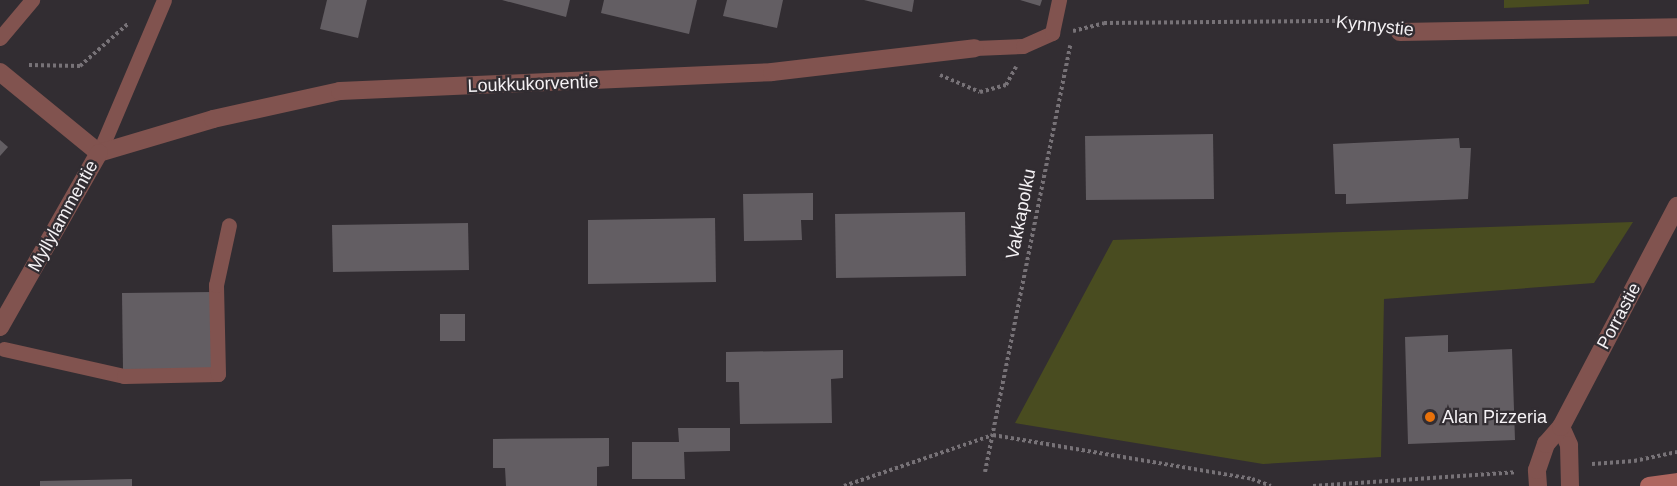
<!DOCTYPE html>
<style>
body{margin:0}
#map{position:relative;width:1677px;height:486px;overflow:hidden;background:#322d32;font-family:Arial,sans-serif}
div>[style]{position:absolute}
.green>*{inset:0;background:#494c20}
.building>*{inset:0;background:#635e63}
.path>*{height:4px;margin-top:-2px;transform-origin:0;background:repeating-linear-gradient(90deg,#777277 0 3px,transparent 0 6px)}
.lane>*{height:15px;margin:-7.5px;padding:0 7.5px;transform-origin:7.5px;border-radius:7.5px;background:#81534f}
.street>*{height:18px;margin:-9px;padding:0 9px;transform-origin:9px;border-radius:9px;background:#81534f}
.secondary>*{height:18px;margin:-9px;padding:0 9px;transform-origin:9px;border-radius:9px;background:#ae665f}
.dots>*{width:16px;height:16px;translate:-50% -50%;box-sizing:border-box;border:3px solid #322d32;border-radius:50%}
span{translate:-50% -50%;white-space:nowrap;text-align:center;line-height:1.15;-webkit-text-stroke:4.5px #322d32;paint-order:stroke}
.street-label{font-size:18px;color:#f4f1f4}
.poi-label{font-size:18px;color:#f4f1f4}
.left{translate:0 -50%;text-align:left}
</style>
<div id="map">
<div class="green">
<div style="clip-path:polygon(1504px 0,1589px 0,1589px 4px,1504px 8px)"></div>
<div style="clip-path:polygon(1633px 222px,1594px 283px,1384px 299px,1381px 457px,1263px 464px,1015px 423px,1113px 240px)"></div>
</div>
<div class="building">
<div style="clip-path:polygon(327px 0,367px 0,358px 38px,320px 29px)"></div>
<div style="clip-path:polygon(502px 0,570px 0,566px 17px)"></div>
<div style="clip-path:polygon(604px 0,697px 0,689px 34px,601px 13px)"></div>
<div style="clip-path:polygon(727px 0,783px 0,777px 28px,723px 16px)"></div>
<div style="clip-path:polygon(864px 0,914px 0,912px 12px)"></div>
<div style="clip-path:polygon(1020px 0,1042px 0,1040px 6px)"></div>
<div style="clip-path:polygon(1213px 134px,1214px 199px,1086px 200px,1085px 136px)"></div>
<div style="clip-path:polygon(1459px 138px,1460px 148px,1471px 148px,1468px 199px,1346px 204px,1346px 194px,1335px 194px,1333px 144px)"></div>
<div style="clip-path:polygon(0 140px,8px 147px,0 156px)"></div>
<div style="clip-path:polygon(813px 193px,813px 220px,801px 220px,802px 240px,744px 241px,743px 194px)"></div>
<div style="clip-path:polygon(965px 212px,966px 276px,836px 278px,835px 214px)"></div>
<div style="clip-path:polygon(715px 218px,716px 282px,588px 284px,588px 220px)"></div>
<div style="clip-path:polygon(468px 223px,469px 270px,333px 272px,332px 225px)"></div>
<div style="clip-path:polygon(213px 292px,215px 369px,123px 370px,122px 293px)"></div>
<div style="clip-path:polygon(440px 314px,465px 314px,465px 341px,440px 341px)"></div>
<div style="clip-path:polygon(1448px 335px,1448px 352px,1512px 349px,1515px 440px,1408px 444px,1405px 337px)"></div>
<div style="clip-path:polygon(843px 350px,843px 378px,831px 379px,832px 423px,740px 424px,739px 382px,726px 382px,726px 352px)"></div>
<div style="clip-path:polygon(678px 428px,730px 428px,730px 451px,684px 452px,685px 479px,632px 479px,632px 442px,679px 442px)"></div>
<div style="clip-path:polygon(609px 438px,609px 466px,597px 467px,597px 486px,506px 486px,505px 468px,493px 468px,493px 439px)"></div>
<div style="clip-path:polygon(132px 479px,132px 486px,40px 486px,40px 481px)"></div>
</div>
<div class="path">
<div style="left:1073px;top:31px;width:32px;rotate:-14deg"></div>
<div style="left:1104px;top:23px;width:248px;rotate:-0.5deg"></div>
<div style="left:1352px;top:21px;width:28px;rotate:13deg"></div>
<div style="left:29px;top:65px;width:51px;rotate:1.1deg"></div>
<div style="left:80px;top:66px;width:65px;rotate:-41.3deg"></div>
<div style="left:940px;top:75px;width:43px;rotate:23deg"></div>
<div style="left:980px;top:92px;width:27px;rotate:-15deg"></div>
<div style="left:1006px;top:85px;width:21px;rotate:-61deg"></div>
<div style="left:1592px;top:464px;width:42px;rotate:-4.1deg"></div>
<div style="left:1634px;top:461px;width:44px;rotate:-11.8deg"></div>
<div style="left:985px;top:472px;width:435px;rotate:-78.7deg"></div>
<div style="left:844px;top:486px;width:157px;rotate:-18.9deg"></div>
<div style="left:993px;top:435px;width:263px;rotate:9.6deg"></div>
<div style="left:1252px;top:479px;width:20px;rotate:20deg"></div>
<div style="left:1313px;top:486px;width:203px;rotate:-3.9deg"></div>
</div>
<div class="lane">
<div style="left:0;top:38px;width:50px;rotate:-49.9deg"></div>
<div style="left:975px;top:48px;width:48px;rotate:-2.4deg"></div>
<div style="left:1023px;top:46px;width:32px;rotate:-24deg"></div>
<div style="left:1052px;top:33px;width:34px;rotate:-78deg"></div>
<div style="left:99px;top:153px;width:166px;rotate:-67deg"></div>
<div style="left:4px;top:349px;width:123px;rotate:12.7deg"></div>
<div style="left:124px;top:376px;width:94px;rotate:-1.2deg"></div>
<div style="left:218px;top:374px;width:89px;rotate:-91.3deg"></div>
<div style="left:216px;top:285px;width:61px;rotate:-77.8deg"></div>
</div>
<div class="street">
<div style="left:1400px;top:32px;width:277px;rotate:-1deg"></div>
<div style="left:0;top:72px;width:128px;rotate:39.3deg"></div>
<div style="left:99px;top:153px;width:119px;rotate:-16.6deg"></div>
<div style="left:213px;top:119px;width:130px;rotate:-12.4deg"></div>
<div style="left:340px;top:91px;width:432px;rotate:-2.5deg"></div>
<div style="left:772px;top:72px;width:204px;rotate:-6.7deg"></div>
<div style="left:0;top:327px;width:200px;rotate:-60.4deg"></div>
<div style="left:1561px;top:427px;width:20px;rotate:66deg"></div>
<div style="left:1569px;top:445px;width:41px;rotate:88.6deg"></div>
<div style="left:1538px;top:486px;width:16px;rotate:-94deg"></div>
<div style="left:1537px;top:470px;width:28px;rotate:-71deg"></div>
<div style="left:1546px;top:444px;width:23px;rotate:-49deg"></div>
<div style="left:1561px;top:427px;width:250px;rotate:-62.3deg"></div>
</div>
<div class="secondary">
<div style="left:1649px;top:486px;width:28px;rotate:-8deg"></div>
</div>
<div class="dots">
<div style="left:1430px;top:417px;background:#e8710a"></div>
</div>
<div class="street-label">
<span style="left:1375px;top:26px;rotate:6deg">Kynnystie</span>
<span style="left:533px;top:84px;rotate:-2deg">Loukkukorventie</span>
<span style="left:1021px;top:214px;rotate:-79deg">Vakkapolku</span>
<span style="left:63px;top:216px;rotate:-61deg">Myllylammentie</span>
<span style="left:1619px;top:316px;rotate:-62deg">Porrastie</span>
</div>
<div class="poi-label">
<span class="left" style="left:1442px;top:417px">Alan Pizzeria</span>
</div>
</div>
